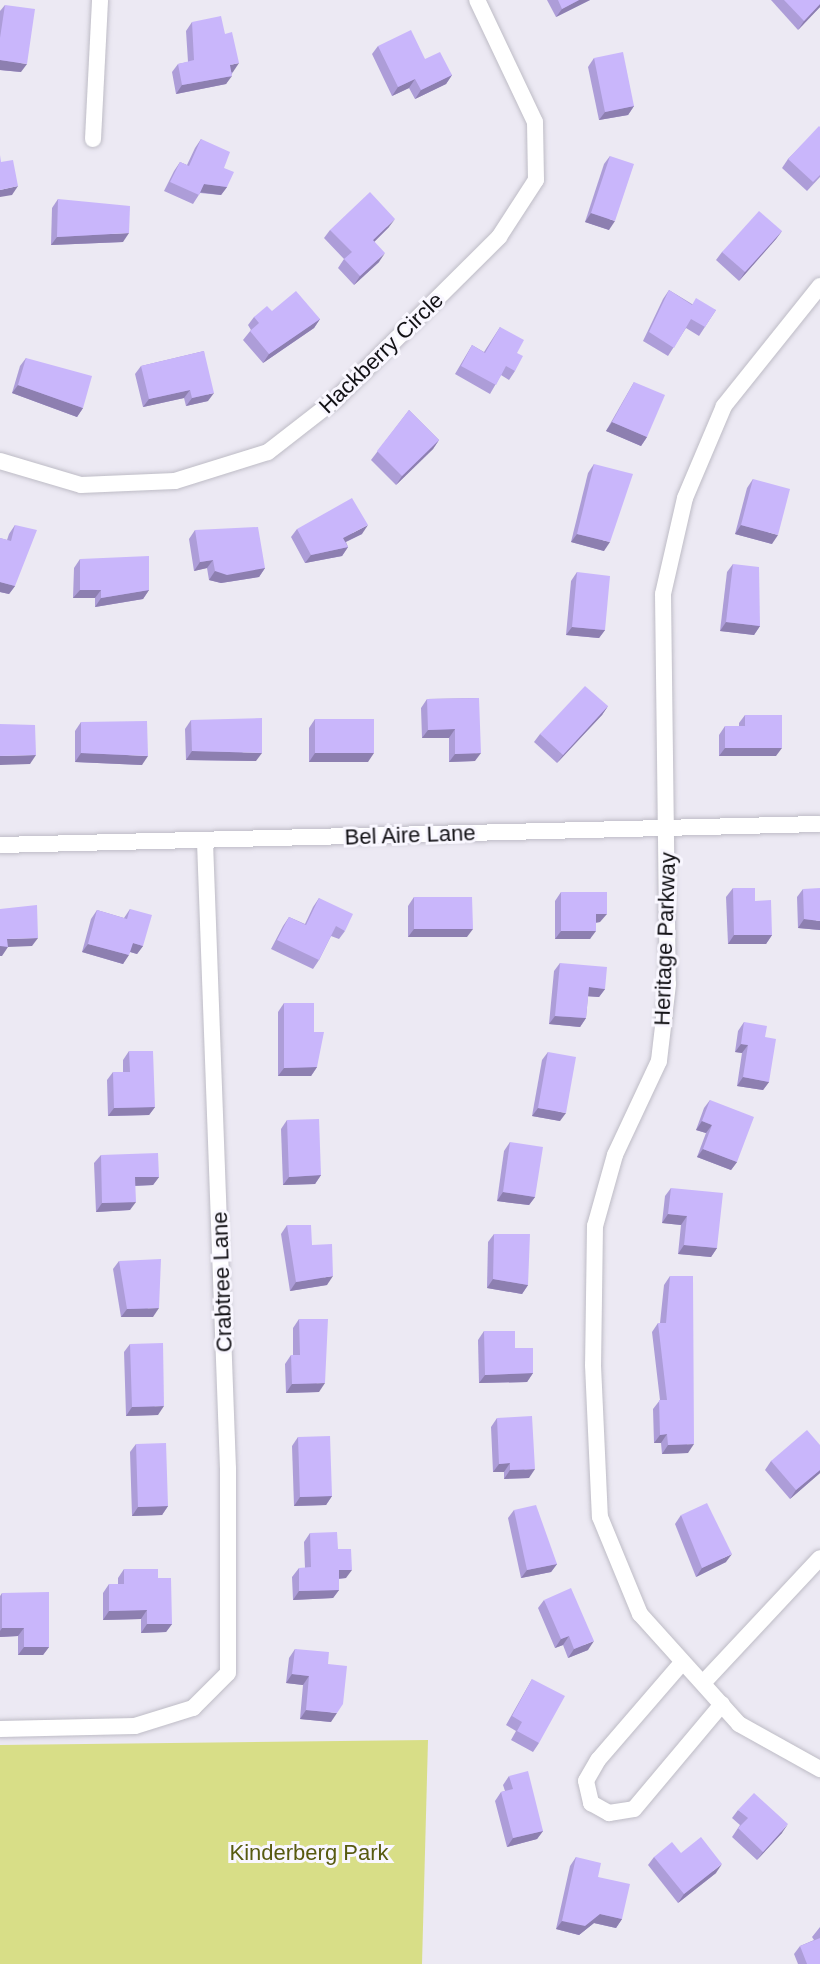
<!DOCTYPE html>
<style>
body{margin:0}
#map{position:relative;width:820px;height:1964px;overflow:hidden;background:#ece9f3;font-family:Helvetica,sans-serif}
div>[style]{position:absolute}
.green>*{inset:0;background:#d8de87}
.roads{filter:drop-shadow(0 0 2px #bebcc6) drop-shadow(0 0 2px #bebcc6)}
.minor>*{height:16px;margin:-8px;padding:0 8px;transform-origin:8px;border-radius:8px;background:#fff}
.wall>*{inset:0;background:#ad9dd8}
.shaded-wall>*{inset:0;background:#8d7fb0}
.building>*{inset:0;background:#c9b6fb}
span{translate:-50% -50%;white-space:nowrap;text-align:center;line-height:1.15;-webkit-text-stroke:6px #f9f7ff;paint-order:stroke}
.street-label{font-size:22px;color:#121115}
.park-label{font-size:22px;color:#575a10}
</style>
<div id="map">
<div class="green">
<div style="clip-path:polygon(428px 1740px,422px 1964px,0 1964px,0 1745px)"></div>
</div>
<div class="roads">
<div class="minor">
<div style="left:93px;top:139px;width:139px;rotate:-87.1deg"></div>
<div style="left:820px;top:286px;width:154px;rotate:128.7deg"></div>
<div style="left:724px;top:406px;width:100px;rotate:113deg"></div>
<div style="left:685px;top:498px;width:98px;rotate:102.9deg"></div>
<div style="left:663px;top:594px;width:390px;rotate:89.3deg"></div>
<div style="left:668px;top:984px;width:78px;rotate:96.7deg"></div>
<div style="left:659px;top:1061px;width:104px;rotate:115.1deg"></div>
<div style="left:615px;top:1155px;width:74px;rotate:105.7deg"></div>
<div style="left:595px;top:1226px;width:139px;rotate:90.8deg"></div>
<div style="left:593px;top:1365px;width:152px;rotate:87.4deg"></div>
<div style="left:600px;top:1517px;width:105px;rotate:67.6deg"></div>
<div style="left:640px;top:1614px;width:148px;rotate:48deg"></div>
<div style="left:739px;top:1724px;width:93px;rotate:29.1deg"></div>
<div style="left:0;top:461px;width:84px;rotate:16.5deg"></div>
<div style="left:81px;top:485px;width:94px;rotate:-2.4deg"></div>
<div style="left:175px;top:481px;width:97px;rotate:-17.3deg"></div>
<div style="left:268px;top:452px;width:86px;rotate:-37.9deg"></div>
<div style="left:336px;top:399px;width:230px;rotate:-44.8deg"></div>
<div style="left:499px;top:237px;width:68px;rotate:-57deg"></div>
<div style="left:536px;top:180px;width:58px;rotate:-91deg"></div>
<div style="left:535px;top:122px;width:135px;rotate:-115.4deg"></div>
<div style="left:0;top:845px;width:820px;rotate:-1.47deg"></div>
<div style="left:680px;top:1665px;width:125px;rotate:130.8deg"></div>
<div style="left:598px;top:1760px;width:24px;rotate:120deg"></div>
<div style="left:586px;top:1781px;width:23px;rotate:77deg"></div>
<div style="left:591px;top:1803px;width:21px;rotate:29deg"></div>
<div style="left:609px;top:1813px;width:25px;rotate:-9deg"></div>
<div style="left:634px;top:1809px;width:137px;rotate:-50deg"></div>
<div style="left:703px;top:1683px;width:171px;rotate:-46.9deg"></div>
<div style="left:0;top:1729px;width:135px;rotate:-1.3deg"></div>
<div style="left:135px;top:1726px;width:61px;rotate:-17.2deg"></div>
<div style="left:193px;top:1708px;width:49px;rotate:-45deg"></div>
<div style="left:228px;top:1673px;width:204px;rotate:-90deg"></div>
<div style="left:228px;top:1469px;width:628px;rotate:-92.1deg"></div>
</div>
</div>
<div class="wall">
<div style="clip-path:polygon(547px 0,590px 0,556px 17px)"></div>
<div style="clip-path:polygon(771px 0,820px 0,820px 7px,798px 30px)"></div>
<div style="clip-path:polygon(5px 5px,21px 72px,0 70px,0 11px)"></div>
<div style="clip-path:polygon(192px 22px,225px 34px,233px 72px,226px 84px,176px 94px,172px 72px,178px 64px,188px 62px,186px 31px)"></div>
<div style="clip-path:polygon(378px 46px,425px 59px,452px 75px,446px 84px,415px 99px,409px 88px,392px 96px,372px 54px)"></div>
<div style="clip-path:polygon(594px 58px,634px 106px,628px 115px,599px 120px,588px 67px)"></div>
<div style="clip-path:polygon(820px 127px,820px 177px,807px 191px,782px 168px,788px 159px)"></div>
<div style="clip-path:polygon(201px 139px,224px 168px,227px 187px,221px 195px,200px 193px,193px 204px,164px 191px,174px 171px,180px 162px,187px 165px,195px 148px)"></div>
<div style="clip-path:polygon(610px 156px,609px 230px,585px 222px,604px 164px)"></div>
<div style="clip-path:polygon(58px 199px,123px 242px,51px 245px,52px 208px)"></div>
<div style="clip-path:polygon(389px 227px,374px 242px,379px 262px,354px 285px,338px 268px,344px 259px,324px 238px,330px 230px)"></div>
<div style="clip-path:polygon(782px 231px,776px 239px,739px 281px,716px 260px,722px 252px)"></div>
<div style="clip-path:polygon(669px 290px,692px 304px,716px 310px,699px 336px,686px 328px,668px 356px,643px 341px,663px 299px)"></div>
<div style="clip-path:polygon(272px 311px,320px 319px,314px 328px,263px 363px,243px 340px,251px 330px,248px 325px,254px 317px)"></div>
<div style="clip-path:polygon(500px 327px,517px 353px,515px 371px,509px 380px,501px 375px,490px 394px,455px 374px,472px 345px,484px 352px)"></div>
<div style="clip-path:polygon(204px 351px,208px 401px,186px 406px,184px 398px,143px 407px,135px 374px,141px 366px)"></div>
<div style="clip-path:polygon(26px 358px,83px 408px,77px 417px,12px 393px,20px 366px)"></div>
<div style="clip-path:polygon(634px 382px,647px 437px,641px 446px,606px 431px)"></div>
<div style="clip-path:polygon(409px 410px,439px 440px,433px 449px,396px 485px,371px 460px)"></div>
<div style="clip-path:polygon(594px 464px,604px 551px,571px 542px,588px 473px)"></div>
<div style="clip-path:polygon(753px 479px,772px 544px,735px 534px,747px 488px)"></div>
<div style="clip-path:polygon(15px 525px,15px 586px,9px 594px,0 592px,0 538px,7px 540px,9px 534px)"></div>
<div style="clip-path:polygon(297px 529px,362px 534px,346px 542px,348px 547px,342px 556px,305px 563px,291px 537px)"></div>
<div style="clip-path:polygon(195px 530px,265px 568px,259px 577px,221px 583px,209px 580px,207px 568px,194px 571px,189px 539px)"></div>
<div style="clip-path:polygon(80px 559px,149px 590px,143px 599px,95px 607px,95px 598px,73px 598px,74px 568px)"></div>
<div style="clip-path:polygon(733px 564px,760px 626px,754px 635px,720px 631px,727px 572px)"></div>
<div style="clip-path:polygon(577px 572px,605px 630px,599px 638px,566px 635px,571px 581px)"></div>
<div style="clip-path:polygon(479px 698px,475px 761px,449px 762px,449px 738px,422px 738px,421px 708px,427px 699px)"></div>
<div style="clip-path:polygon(608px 706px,602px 715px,557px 763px,534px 742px,540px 734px)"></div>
<div style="clip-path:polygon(745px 715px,776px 756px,719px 756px,719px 735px,725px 726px,739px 726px,739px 723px)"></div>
<div style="clip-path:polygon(315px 719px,368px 762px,309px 762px,309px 728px)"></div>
<div style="clip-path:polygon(191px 720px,256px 761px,186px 760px,185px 729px)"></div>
<div style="clip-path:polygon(81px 722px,142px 765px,75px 762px,75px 731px)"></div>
<div style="clip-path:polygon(733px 888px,755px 901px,772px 935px,766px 944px,728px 944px,726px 897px)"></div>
<div style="clip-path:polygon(803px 889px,820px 930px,798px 928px,797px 897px)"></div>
<div style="clip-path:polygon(561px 892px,600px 922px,596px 923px,590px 939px,555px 939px,555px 901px)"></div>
<div style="clip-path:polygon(414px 897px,467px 937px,408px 937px,408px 906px)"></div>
<div style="clip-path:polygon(319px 898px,345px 931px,339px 939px,331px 936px,319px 960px,313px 969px,271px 949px,283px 926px,289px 917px,305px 924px,313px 907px)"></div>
<div style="clip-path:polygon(130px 909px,143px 946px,137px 954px,130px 952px,123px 964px,82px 952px,91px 919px,97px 910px,124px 918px)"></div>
<div style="clip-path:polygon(560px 963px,605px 989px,599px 997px,588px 996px,586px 1018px,580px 1027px,549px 1024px,554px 971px)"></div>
<div style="clip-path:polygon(284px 1003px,314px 1032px,317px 1067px,311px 1076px,278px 1076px,278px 1012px)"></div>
<div style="clip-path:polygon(744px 1022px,765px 1037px,769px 1082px,763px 1090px,737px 1086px,742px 1053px,735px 1052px,738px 1031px)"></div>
<div style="clip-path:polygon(129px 1051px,155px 1107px,149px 1115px,108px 1116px,107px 1080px,113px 1072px,123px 1072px,123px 1060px)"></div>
<div style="clip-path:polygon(548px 1052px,560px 1121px,532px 1116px,542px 1060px)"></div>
<div style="clip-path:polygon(710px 1100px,737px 1162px,731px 1170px,697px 1157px,706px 1133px,696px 1130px,704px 1108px)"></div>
<div style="clip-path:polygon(287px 1120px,321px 1175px,315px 1184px,283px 1185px,281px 1129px)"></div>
<div style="clip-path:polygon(510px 1142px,535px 1197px,529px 1205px,497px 1201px,504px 1151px)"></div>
<div style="clip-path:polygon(101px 1155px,159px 1177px,153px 1185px,135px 1186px,130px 1210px,96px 1212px,94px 1163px)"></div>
<div style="clip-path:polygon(671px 1188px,717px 1248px,711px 1257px,678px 1254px,681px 1225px,662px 1223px,665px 1196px)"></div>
<div style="clip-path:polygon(287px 1225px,312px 1245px,327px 1285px,290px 1291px,281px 1234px)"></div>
<div style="clip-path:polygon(494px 1234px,528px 1285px,522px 1294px,487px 1288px,488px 1242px)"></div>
<div style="clip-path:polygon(119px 1261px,153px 1317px,121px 1317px,113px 1269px)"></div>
<div style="clip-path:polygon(670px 1276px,688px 1453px,662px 1454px,661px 1443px,654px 1443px,653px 1409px,660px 1400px,652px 1332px,658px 1323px,660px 1323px,664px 1285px)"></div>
<div style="clip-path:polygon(299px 1319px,319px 1392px,286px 1393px,285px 1364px,291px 1355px,293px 1355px,293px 1328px)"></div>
<div style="clip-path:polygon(484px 1331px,515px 1348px,533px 1373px,527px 1382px,479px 1383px,478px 1340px)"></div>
<div style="clip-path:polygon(130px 1344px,158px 1415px,126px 1416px,124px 1352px)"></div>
<div style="clip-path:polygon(497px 1418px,529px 1478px,504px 1479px,504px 1472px,493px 1472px,491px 1427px)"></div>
<div style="clip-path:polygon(298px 1437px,332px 1496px,326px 1505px,294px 1506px,292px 1446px)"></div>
<div style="clip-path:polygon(136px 1444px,168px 1506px,162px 1515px,132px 1516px,130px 1452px)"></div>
<div style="clip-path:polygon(820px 1445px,820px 1473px,790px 1499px,765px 1470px,771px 1461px)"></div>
<div style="clip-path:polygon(514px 1510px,557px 1564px,551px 1572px,521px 1578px,508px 1518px)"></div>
<div style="clip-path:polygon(681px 1515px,726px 1562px,696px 1577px,675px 1524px)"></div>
<div style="clip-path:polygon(310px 1533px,338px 1549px,346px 1578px,339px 1579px,339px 1590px,333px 1598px,293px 1600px,292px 1577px,299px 1568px,305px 1568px,304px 1542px)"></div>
<div style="clip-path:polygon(124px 1569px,158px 1578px,172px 1624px,166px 1632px,141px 1633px,141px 1619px,103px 1620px,103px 1593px,109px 1584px,118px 1584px,118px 1578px)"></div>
<div style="clip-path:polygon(2px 1593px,49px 1647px,43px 1655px,18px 1655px,18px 1636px,0 1637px,0 1596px)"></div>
<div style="clip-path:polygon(544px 1600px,588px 1650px,568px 1658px,563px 1645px,555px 1648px,538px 1608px)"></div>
<div style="clip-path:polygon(295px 1649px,328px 1664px,331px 1722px,300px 1719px,303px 1685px,286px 1683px,289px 1658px)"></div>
<div style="clip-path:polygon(532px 1679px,539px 1743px,533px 1752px,511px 1740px,516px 1731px,506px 1725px)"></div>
<div style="clip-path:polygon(509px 1776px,543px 1831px,537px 1839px,507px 1847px,495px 1801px,501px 1792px,505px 1791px,503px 1785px)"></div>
<div style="clip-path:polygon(738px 1810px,782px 1833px,757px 1860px,732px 1837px,740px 1825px,732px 1818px)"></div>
<div style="clip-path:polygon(681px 1853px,716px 1873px,678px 1903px,648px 1865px,654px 1857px)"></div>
<div style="clip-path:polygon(576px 1857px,598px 1877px,622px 1919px,616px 1928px,594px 1923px,579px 1935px,556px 1929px,570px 1866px)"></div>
<div style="clip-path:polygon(820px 1927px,820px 1964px,798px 1964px,794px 1954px,800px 1946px,814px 1940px,812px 1937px)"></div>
</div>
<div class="shaded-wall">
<div style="clip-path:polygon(579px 0,590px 0,556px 17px,562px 9px)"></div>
<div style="clip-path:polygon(820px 4px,820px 7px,798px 30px,804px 21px)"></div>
<div style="clip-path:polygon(0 60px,27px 64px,21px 72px,0 70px)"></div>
<div style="clip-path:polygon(239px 63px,233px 72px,224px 74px,230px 65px)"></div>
<div style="clip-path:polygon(452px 75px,446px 84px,415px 99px,421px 90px)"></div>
<div style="clip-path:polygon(232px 76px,226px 84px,176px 94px,182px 85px)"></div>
<div style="clip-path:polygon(415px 79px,409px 88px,392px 96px,398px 87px)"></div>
<div style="clip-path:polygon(634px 106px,628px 115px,599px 120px,605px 112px)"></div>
<div style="clip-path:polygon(204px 184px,227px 187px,221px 195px,198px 192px)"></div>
<div style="clip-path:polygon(18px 186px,12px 195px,0 197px,0 190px)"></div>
<div style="clip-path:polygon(591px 213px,615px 221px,609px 230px,585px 222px)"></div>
<div style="clip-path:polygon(395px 219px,389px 227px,367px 249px,373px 240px)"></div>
<div style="clip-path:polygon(782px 231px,776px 239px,739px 281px,745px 272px)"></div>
<div style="clip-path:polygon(129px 233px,123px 242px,51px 245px,57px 237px)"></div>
<div style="clip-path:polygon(385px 253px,379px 262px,354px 285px,360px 276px)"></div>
<div style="clip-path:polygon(320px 319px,314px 328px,263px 363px,269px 354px)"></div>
<div style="clip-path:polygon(18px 385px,83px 408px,77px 417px,12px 393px)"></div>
<div style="clip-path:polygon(190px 390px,184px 398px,143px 407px,149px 399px)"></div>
<div style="clip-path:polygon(214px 393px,208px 401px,186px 406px,192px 398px)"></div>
<div style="clip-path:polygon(612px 422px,647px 437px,641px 446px,606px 431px)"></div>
<div style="clip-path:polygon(439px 440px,433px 449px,396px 485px,402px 476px)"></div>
<div style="clip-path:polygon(368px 525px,362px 534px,337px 546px,343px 538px)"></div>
<div style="clip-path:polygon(741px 525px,778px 535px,772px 544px,735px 534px)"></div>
<div style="clip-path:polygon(577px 534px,610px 542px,604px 551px,571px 542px)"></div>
<div style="clip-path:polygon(348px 547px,342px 556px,305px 563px,311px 555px)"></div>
<div style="clip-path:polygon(213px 560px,207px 568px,194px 571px,200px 562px)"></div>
<div style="clip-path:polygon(265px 568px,259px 577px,221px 583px,209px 580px,215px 571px)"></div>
<div style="clip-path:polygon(0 582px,15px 586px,9px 594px,0 592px)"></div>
<div style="clip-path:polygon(80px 590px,101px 590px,95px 598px,73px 598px)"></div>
<div style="clip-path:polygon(149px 590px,143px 599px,95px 607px,101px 598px)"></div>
<div style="clip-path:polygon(726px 622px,760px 626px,754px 635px,720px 631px)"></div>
<div style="clip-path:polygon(572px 627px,605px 630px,599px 638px,566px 635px)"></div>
<div style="clip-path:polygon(608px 706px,602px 715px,557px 763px,563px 755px)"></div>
<div style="clip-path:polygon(455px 729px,449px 738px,422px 738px,428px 730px)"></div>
<div style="clip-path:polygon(725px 748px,782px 748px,776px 756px,719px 756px)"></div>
<div style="clip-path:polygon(192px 751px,262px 753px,256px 761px,186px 760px)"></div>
<div style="clip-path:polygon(81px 753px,148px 756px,142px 765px,75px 762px)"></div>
<div style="clip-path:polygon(315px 753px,374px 753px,368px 762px,309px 762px)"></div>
<div style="clip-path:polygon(481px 753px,475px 761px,449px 762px,455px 754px)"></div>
<div style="clip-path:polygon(36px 755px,30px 764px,0 765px,0 756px)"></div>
<div style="clip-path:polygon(596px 914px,607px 914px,600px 922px,590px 923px)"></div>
<div style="clip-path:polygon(804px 919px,820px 921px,820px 930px,798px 928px)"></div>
<div style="clip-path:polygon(414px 929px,473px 929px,467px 937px,408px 937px)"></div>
<div style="clip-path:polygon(561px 931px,596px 931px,590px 939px,555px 939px)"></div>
<div style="clip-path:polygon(734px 935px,772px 935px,766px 944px,728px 944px)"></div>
<div style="clip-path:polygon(38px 938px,32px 946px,8px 947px,2px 956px,0 956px,0 946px,7px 939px)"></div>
<div style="clip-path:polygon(133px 943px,143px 946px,137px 954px,127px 951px)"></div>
<div style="clip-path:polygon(88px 944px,129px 955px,123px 964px,82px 952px)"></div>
<div style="clip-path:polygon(589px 987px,605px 989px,599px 997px,583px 996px)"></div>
<div style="clip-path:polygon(555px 1016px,586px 1018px,580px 1027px,549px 1024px)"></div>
<div style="clip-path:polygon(741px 1044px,748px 1045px,742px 1053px,735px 1052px)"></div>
<div style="clip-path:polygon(317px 1067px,311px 1076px,278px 1076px,284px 1068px)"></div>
<div style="clip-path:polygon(743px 1077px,769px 1082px,763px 1090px,737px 1086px)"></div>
<div style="clip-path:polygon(155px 1107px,149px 1115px,108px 1116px,114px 1108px)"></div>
<div style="clip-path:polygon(538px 1108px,566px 1113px,560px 1121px,532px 1116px)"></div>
<div style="clip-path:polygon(702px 1121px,712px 1125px,706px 1133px,696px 1130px)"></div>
<div style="clip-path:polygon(703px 1149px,737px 1162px,731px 1170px,697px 1157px)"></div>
<div style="clip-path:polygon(321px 1175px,315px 1184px,283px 1185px,289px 1177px)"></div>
<div style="clip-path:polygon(135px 1177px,159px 1177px,153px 1185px,129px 1186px)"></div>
<div style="clip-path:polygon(503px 1192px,535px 1197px,529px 1205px,497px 1201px)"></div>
<div style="clip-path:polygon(136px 1202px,130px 1210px,96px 1212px,102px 1203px)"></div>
<div style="clip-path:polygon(668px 1214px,687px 1216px,681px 1225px,662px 1223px)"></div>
<div style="clip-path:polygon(684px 1245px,717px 1248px,711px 1257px,678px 1254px)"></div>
<div style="clip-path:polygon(333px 1276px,327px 1285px,290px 1291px,296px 1282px)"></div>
<div style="clip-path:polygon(493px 1279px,528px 1285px,522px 1294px,487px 1288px)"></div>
<div style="clip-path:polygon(159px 1308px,153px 1317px,121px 1317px,127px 1309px)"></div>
<div style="clip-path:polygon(533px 1373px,527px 1382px,479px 1383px,485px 1375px)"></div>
<div style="clip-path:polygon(325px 1383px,319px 1392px,286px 1393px,292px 1384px)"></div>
<div style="clip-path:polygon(164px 1406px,158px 1415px,126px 1416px,132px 1407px)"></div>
<div style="clip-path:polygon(667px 1434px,661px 1443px,654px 1443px,660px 1435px)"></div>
<div style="clip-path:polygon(694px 1444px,688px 1453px,662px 1454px,668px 1445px)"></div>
<div style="clip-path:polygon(510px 1463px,504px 1472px,493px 1472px,499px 1464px)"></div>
<div style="clip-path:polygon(535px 1469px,529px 1478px,504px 1479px,510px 1470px)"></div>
<div style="clip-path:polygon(820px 1470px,820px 1473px,790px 1499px,796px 1490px)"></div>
<div style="clip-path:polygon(332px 1496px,326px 1505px,294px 1506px,300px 1497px)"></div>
<div style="clip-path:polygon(168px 1506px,162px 1515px,132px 1516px,138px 1507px)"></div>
<div style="clip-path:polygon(732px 1554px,726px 1562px,696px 1577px,702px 1568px)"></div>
<div style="clip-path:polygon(557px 1564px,551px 1572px,521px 1578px,527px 1570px)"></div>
<div style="clip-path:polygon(339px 1570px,352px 1570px,346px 1578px,333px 1579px)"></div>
<div style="clip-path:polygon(339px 1590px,333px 1598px,293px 1600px,299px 1591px)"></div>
<div style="clip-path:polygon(147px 1610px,141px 1619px,103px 1620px,109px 1611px)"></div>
<div style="clip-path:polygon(147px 1624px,172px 1624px,166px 1632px,141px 1633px)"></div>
<div style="clip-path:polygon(2px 1628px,24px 1628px,18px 1636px,0 1637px,0 1631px)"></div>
<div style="clip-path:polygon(569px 1636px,563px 1645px,555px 1648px,561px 1639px)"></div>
<div style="clip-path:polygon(594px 1641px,588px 1650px,568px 1658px,574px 1649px)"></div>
<div style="clip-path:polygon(24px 1647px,49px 1647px,43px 1655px,18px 1655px)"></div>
<div style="clip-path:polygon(292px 1674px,309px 1676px,303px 1685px,286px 1683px)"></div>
<div style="clip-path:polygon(306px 1710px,337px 1713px,331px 1722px,300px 1719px)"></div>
<div style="clip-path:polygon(788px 1824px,782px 1833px,757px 1860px,763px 1852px)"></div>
<div style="clip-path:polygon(543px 1831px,537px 1839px,507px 1847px,513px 1838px)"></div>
<div style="clip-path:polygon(722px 1864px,716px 1873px,678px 1903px,684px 1894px)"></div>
<div style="clip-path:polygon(600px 1914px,622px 1919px,616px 1928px,594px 1923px,579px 1935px,556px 1929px,562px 1921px)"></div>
</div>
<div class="building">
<div style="clip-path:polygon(558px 0,579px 0,562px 9px)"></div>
<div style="clip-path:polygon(784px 0,820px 0,820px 4px,804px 21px)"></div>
<div style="clip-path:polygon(5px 5px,35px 9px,27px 64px,0 60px,0 38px)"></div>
<div style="clip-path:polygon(221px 16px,225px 34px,232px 32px,239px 63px,230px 65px,232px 76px,182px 85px,178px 64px,194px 60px,192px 22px)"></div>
<div style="clip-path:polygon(411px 30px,425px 59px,440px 52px,452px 75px,421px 90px,415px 79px,398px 87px,378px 46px)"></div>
<div style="clip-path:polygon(623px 52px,634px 106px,605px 112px,594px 58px)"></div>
<div style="clip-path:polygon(819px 126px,820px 127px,820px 175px,813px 182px,788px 159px)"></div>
<div style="clip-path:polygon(201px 139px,230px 152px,224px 168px,234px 172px,227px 187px,204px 184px,199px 195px,170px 182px,180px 162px,189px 166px)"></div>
<div style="clip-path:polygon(0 155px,1px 162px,13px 160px,18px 186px,0 190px)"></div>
<div style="clip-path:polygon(610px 156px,634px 164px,615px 221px,591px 213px)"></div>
<div style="clip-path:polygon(370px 192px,395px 219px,373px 240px,385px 253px,360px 276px,344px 259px,352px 252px,330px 230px)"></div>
<div style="clip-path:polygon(58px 199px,130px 206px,129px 233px,57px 237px)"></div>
<div style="clip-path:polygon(759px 211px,782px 231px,745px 272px,722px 252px)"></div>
<div style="clip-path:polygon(669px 290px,692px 305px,696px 298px,716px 310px,705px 327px,691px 319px,674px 348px,649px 332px)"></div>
<div style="clip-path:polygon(296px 291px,320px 319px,269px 354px,250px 331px,259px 323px,254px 317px,267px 306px,272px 311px)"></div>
<div style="clip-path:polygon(500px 327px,524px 340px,517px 353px,523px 356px,515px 371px,506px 366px,496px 385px,461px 366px,472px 345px,485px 353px)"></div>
<div style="clip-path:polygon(204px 351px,214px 393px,192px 398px,190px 390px,149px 399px,141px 366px)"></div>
<div style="clip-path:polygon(26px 358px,92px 376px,83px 408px,18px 385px)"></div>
<div style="clip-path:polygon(634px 382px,665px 395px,647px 437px,612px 422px)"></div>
<div style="clip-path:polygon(409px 410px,439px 440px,402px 476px,377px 451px)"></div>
<div style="clip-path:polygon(594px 464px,633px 474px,610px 542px,577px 534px)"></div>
<div style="clip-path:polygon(753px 479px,790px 489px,778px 535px,741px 525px)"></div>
<div style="clip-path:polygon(352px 498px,368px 525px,343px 538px,348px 547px,311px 555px,297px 529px)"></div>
<div style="clip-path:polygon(15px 525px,37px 530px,15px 586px,0 582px,0 538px,11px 541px)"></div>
<div style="clip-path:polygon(258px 527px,265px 568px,227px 575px,215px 571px,213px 560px,200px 562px,195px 530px)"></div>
<div style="clip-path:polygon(149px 556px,149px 590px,101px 598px,101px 590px,80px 590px,80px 559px)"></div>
<div style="clip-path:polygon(733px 564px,759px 567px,760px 626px,726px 622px)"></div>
<div style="clip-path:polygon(577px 572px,610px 576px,605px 630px,572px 627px)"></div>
<div style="clip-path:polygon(585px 686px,608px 706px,563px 755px,540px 734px)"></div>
<div style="clip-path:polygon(479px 698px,481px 753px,455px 754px,455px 729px,428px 730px,427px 699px)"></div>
<div style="clip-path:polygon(745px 715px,782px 715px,782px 748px,725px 748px,725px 726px,745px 726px)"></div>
<div style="clip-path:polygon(262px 718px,262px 753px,192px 751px,191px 720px)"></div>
<div style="clip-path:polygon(315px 719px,374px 719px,374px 753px,315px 753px)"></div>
<div style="clip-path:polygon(147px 721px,148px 756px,81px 753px,81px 722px)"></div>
<div style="clip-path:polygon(0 724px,35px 725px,36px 755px,0 756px)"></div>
<div style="clip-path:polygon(733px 888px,755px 888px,755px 901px,771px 900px,772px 935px,734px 935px)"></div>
<div style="clip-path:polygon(820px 888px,820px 921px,804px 919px,803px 889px)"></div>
<div style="clip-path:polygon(561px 892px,607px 892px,607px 914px,596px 914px,596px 931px,561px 931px)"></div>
<div style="clip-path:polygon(414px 897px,472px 897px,473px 929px,414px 929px)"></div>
<div style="clip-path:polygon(319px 898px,353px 914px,345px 931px,336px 926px,319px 960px,277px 940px,289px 917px,306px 925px)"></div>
<div style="clip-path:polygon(37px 905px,38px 938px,7px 939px,8px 947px,0 946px,0 909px)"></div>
<div style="clip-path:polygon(130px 909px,152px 915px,143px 946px,133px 943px,129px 955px,88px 944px,97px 910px,127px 919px)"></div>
<div style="clip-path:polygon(560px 963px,607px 967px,605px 989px,589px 987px,586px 1018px,555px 1016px)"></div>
<div style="clip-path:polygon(284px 1003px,314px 1003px,314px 1032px,324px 1032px,317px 1067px,284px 1068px)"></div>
<div style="clip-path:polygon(744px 1022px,767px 1026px,765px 1037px,776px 1039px,769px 1082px,743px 1077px,748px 1045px,741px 1044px)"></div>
<div style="clip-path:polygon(129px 1051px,153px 1051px,155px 1107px,114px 1108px,113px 1072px,130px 1072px)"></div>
<div style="clip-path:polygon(548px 1052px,576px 1057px,566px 1113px,538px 1108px)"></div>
<div style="clip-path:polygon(710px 1100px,754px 1117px,737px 1162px,703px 1149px,712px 1125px,702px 1121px)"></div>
<div style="clip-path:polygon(319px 1119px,321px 1175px,289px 1177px,287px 1120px)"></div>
<div style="clip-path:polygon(510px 1142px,543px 1147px,535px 1197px,503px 1192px)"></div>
<div style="clip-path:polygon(158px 1153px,159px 1177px,135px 1177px,136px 1202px,102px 1203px,101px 1155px)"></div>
<div style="clip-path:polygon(671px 1188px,723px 1193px,717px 1248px,684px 1245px,687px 1216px,668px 1214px)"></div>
<div style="clip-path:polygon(287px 1225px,311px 1225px,312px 1245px,332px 1244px,333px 1276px,296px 1282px)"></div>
<div style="clip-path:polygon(494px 1234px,530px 1234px,528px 1285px,493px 1279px)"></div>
<div style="clip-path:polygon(161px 1259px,159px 1308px,127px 1309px,119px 1261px)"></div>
<div style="clip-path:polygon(670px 1276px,693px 1276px,694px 1444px,668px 1445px,667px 1434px,660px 1435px,659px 1400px,667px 1400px,658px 1323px,666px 1323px)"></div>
<div style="clip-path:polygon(299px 1319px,328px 1319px,325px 1383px,292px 1384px,291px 1355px,300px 1355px)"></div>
<div style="clip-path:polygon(484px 1331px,515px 1331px,515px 1348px,533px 1348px,533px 1373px,485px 1375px)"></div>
<div style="clip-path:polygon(163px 1343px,164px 1406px,132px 1407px,130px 1344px)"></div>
<div style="clip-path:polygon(532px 1416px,535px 1469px,510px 1470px,510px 1463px,499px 1464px,497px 1418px)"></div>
<div style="clip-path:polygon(807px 1430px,820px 1445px,820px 1470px,796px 1490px,771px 1461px)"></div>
<div style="clip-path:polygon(330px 1436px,332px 1496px,300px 1497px,298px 1437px)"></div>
<div style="clip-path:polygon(166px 1443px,168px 1506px,138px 1507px,136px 1444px)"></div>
<div style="clip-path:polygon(707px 1503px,732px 1554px,702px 1568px,681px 1515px)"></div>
<div style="clip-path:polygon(536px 1505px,557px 1564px,527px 1570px,514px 1510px)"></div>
<div style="clip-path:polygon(337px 1532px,338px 1549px,351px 1549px,352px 1570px,339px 1570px,339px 1590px,299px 1591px,299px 1568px,311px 1567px,310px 1533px)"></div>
<div style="clip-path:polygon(124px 1569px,158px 1569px,158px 1578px,171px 1578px,172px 1624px,147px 1624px,147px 1610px,109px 1611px,109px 1584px,124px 1584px)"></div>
<div style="clip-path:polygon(571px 1588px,594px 1641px,574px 1649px,569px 1636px,561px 1639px,544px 1600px)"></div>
<div style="clip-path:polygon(49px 1592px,49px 1647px,24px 1647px,24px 1628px,2px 1628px,2px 1593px)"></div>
<div style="clip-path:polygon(295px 1649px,329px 1652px,328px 1664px,347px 1666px,343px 1704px,337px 1713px,306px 1710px,309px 1676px,292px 1674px)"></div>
<div style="clip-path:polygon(532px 1679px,565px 1696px,539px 1743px,517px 1731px,522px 1722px,512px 1716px)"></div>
<div style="clip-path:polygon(528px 1771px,543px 1831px,513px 1838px,501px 1792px,513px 1789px,509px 1776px)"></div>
<div style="clip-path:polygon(754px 1793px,788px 1824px,763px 1852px,738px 1828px,748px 1818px,738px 1810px)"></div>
<div style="clip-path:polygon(701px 1837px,722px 1864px,684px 1894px,654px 1857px,672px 1842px,681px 1853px)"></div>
<div style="clip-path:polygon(576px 1857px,601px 1863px,598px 1877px,630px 1884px,622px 1919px,600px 1914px,585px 1926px,562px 1921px)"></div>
<div style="clip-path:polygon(820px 1938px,820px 1964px,807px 1964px,800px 1946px)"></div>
</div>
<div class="street-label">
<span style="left:381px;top:353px;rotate:-44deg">Hackberry Circle</span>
<span style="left:410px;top:835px;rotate:-2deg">Bel Aire Lane</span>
<span style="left:665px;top:939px;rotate:-88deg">Heritage Parkway</span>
<span style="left:222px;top:1282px;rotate:-92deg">Crabtree Lane</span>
</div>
<div class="park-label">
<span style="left:309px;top:1853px">Kinderberg Park</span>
</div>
</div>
